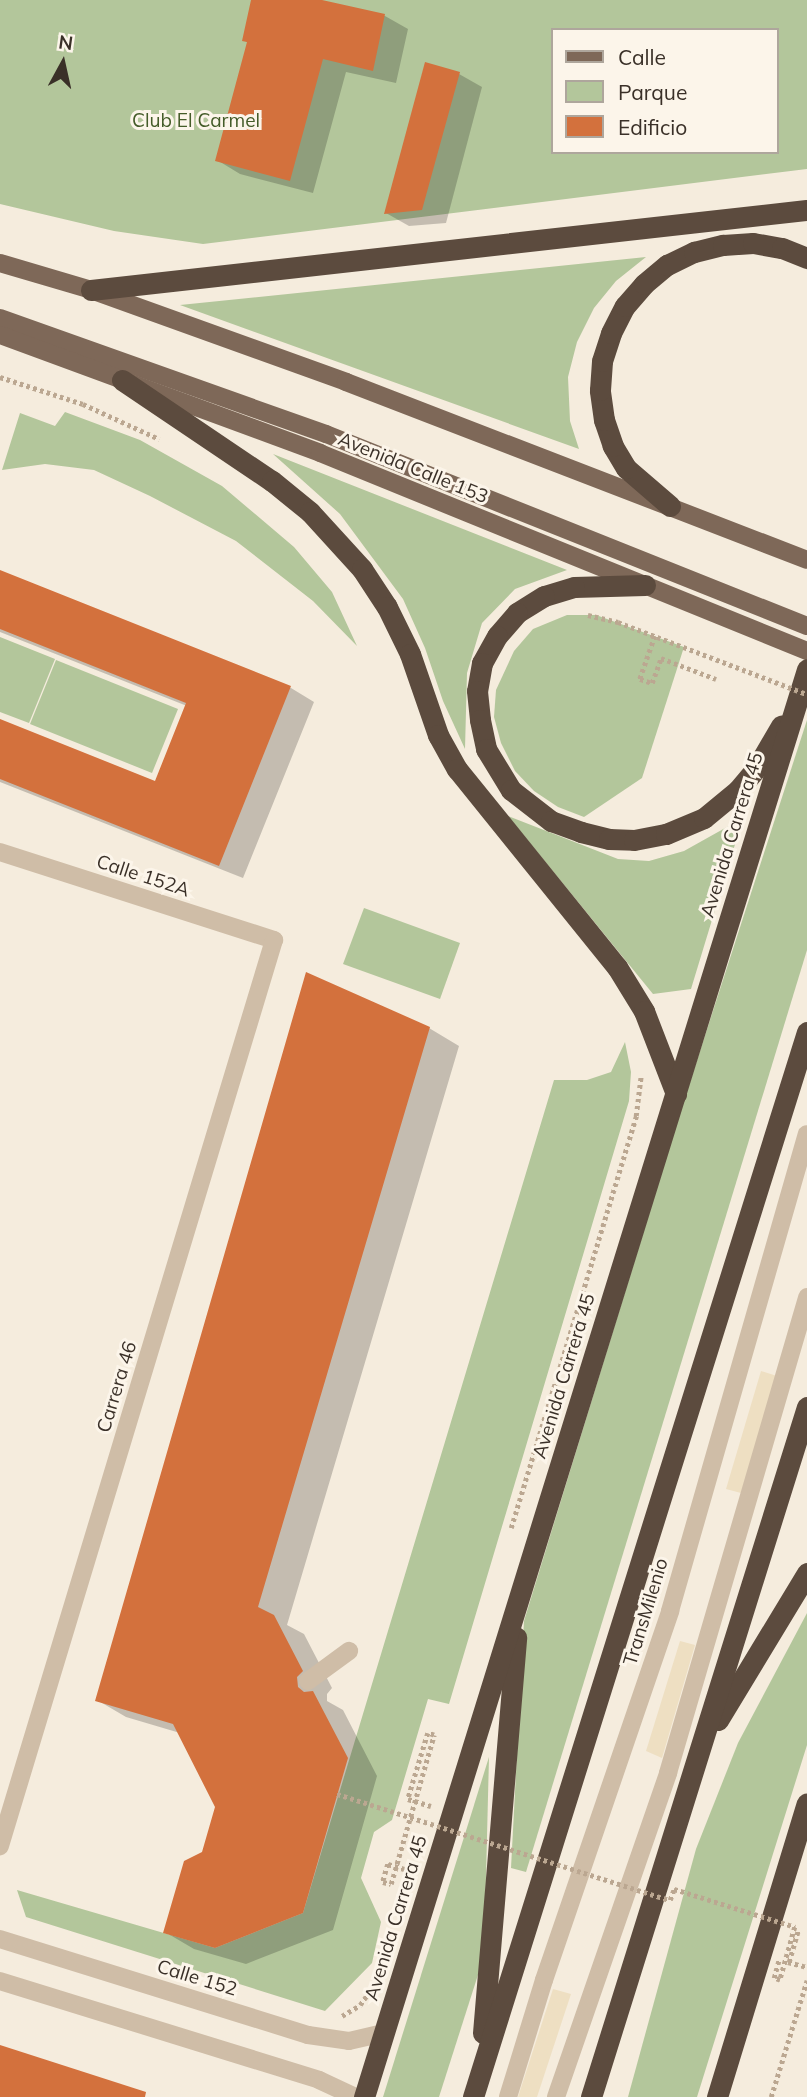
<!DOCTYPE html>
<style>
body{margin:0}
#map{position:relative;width:807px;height:2097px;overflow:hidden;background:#f5ecdd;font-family:Mulish,sans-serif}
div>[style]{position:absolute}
.green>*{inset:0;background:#b3c69b}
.plaza>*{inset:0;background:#eedfc2}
.shadow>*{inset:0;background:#0003}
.building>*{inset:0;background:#d3713d}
.path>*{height:4.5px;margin-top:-2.25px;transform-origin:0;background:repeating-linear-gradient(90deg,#bba791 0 3.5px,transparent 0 7px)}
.minor>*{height:18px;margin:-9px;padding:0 9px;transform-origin:9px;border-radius:9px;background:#cfbda7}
.major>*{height:18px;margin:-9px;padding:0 9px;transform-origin:9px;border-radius:9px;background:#7e6858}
.highway>*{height:21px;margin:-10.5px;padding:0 10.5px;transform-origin:10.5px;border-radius:10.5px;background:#5c4b3e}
.path-bridge>*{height:4.5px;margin-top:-2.25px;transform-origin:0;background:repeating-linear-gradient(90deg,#bba791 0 3.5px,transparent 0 7px)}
span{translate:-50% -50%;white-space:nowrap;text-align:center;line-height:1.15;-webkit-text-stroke:6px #fcf5ea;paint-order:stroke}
.park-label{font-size:19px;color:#445c29}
.street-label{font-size:19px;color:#3a3028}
.legend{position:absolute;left:551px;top:28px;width:228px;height:126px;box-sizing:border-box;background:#fcf5ea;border:2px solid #aea69c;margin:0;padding:9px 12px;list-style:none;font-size:21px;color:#3a3028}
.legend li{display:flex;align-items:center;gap:14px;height:35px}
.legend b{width:35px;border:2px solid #aea69c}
.north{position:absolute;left:28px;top:28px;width:70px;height:70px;-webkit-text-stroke:5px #fcf5ea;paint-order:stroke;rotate:8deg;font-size:19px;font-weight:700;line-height:28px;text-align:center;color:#3a3028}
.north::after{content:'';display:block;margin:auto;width:24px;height:32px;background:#3a3028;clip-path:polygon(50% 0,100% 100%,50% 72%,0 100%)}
</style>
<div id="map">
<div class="green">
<div style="clip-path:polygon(evenodd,0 0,807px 0,807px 169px,203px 244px,114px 231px,0 204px,0 0,553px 30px,777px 30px,777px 152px,553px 152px,553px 30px)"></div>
<div style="clip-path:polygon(646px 257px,616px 281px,594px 308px,577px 342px,568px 377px,570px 421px,579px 449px,180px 305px)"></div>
<div style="clip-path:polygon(65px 412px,140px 440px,222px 486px,294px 547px,332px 592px,357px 646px,313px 601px,236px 541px,150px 496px,94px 470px,45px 464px,2px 470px,20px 413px,55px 426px)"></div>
<div style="clip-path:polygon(273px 454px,567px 570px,515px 589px,482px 623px,467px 673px,465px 749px,443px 701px,425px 648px,403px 599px,340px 514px)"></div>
<div style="clip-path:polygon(567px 615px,596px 615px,684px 647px,642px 778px,584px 817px,558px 807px,534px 791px,515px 771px,501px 743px,494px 717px,496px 690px,514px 651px,533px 629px)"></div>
<div style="clip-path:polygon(0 637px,55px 659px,29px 723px,0 712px)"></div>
<div style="clip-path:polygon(56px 660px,178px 709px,152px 773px,30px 724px)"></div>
<div style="clip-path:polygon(807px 720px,807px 950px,526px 1872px,511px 1868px,524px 1621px,680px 1113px)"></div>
<div style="clip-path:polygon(508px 816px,618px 859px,649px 861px,684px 851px,743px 818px,691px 989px,653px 994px)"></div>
<div style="clip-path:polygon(364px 908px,460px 943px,440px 999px,343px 964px)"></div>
<div style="clip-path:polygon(625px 1042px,631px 1072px,629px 1101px,449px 1704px,428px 1699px,392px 1820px,374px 1832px,361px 1878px,381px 1922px,372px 1963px,325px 2011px,26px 1917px,17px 1890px,215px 1948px,303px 1913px,554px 1080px,587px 1080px,611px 1072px)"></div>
<div style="clip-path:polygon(807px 1613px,807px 1745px,697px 2097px,628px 2097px,696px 1849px,738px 1743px)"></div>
<div style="clip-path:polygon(489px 1757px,484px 1956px,439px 2097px,383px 2097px)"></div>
</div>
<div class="plaza">
<div style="clip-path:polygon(761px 1371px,777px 1376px,741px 1493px,726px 1489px)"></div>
<div style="clip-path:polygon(680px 1641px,695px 1645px,662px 1758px,646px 1751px)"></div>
<div style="clip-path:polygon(553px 1989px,571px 1994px,537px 2097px,518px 2097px)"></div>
</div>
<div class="shadow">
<div style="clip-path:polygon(253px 0,314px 0,385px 16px,408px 29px,396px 83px,346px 72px,313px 193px,240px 174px,217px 160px,248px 43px,244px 40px)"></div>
<div style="clip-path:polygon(459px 74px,482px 87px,446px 223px,409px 226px,386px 213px)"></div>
<div style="clip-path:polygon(0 572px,291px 688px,314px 702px,243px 878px,0 782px,0 721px,156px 783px,187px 706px,0 632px)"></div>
<div style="clip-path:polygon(429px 1028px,459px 1046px,287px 1625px,304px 1634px,332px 1688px,327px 1694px,327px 1701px,343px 1710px,377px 1776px,333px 1930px,246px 1964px,194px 1949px,165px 1932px,203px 1853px,217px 1807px,180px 1733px,126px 1717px,97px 1700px)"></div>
</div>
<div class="building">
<div style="clip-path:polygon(251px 0,322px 0,385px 14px,373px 71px,323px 59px,290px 181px,215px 161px,247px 42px,242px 41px)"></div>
<div style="clip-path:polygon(425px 62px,460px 72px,422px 210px,384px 214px)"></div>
<div style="clip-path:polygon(0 570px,291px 686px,219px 866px,0 779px,0 719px,155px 781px,186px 703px,0 629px)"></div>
<div style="clip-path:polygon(306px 972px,430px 1027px,258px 1607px,274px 1615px,303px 1671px,297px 1677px,298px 1687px,304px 1692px,313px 1691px,348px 1758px,303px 1913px,215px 1948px,163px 1933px,184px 1861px,202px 1852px,215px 1807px,173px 1724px,95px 1701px)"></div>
<div style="clip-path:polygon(0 2045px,146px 2092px,145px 2097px,0 2097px)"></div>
</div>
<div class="path">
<div style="left:0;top:377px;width:87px;rotate:18deg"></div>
<div style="left:83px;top:404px;width:84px;rotate:24.7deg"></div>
<div style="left:588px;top:615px;width:31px;rotate:13deg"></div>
<div style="left:655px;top:636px;width:46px;rotate:109.2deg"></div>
<div style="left:640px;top:679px;width:13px;rotate:18deg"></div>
<div style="left:652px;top:683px;width:27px;rotate:-70deg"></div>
<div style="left:661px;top:658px;width:59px;rotate:20.9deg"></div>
<div style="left:511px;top:1528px;width:431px;rotate:-73.1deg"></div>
<div style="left:636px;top:1116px;width:39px;rotate:-83deg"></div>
<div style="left:408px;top:1799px;width:24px;rotate:17deg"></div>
<div style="left:388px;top:1864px;width:24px;rotate:17deg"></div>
<div style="left:788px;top:1962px;width:20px;rotate:15deg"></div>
<div style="left:789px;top:1962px;width:32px;rotate:-74deg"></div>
<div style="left:342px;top:2016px;width:21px;rotate:-31deg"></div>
<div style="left:360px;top:2005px;width:12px;rotate:-55deg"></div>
<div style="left:771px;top:2097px;width:122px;rotate:-72.9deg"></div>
</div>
<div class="minor">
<div style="left:0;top:852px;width:288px;rotate:17.8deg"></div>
<div style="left:274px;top:940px;width:947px;rotate:106.83deg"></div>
<div style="left:308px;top:1681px;width:51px;rotate:-36.2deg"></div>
<div style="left:0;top:1939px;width:323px;rotate:17.3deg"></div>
<div style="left:308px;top:2035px;width:41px;rotate:8.3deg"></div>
<div style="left:349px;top:2041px;width:35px;rotate:-13deg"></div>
<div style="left:0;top:1981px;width:334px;rotate:17.2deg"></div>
<div style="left:319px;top:2080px;width:40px;rotate:25deg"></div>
<div style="left:508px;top:2097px;width:122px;rotate:-72.9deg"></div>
<div style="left:544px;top:1980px;width:390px;rotate:-71.1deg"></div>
<div style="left:670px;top:1611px;width:496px;rotate:-74deg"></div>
<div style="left:556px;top:2097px;width:343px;rotate:-70.9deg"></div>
<div style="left:668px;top:1773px;width:496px;rotate:-73.7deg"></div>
</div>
<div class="major">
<div style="left:0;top:263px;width:95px;rotate:16.5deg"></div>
<div style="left:91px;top:290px;width:271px;rotate:19.8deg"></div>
<div style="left:346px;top:382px;width:494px;rotate:21.1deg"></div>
<div style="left:0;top:318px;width:346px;rotate:19.6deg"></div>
<div style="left:326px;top:434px;width:518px;rotate:21.76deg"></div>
<div style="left:0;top:335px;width:341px;rotate:20.2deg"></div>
<div style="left:320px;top:453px;width:526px;rotate:22.13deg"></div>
</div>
<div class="highway">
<div style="left:91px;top:290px;width:720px;rotate:-6.38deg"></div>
<div style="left:122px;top:380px;width:181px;rotate:34deg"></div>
<div style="left:272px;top:481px;width:49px;rotate:39.2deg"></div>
<div style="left:310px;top:512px;width:77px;rotate:47.6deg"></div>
<div style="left:362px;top:569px;width:45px;rotate:56.7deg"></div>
<div style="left:387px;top:607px;width:52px;rotate:63.9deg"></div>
<div style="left:410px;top:654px;width:86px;rotate:70.9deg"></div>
<div style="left:438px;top:735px;width:39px;rotate:61deg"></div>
<div style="left:457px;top:769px;width:255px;rotate:51.1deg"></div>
<div style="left:617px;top:967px;width:52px;rotate:58.5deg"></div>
<div style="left:644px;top:1011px;width:89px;rotate:68.9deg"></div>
<div style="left:670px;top:506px;width:58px;rotate:-139.2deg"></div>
<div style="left:626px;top:468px;width:26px;rotate:-121deg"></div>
<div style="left:613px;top:446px;width:28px;rotate:-109deg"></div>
<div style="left:604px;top:420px;width:30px;rotate:-98deg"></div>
<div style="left:600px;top:390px;width:29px;rotate:-86deg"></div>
<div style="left:602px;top:361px;width:29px;rotate:-72deg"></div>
<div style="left:611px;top:333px;width:30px;rotate:-63deg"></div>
<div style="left:625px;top:306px;width:29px;rotate:-49deg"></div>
<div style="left:644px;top:284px;width:30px;rotate:-40deg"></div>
<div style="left:667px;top:265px;width:30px;rotate:-26deg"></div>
<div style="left:694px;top:252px;width:30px;rotate:-14deg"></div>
<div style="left:723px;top:245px;width:30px;rotate:-4deg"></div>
<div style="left:753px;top:243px;width:29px;rotate:10deg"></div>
<div style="left:782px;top:248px;width:27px;rotate:22deg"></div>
<div style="left:645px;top:585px;width:71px;rotate:178.4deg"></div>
<div style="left:574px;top:587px;width:31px;rotate:163deg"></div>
<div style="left:544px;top:596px;width:32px;rotate:148deg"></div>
<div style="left:517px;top:613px;width:30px;rotate:131deg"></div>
<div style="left:497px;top:636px;width:31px;rotate:119deg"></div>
<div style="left:482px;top:663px;width:28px;rotate:100deg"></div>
<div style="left:477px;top:691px;width:29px;rotate:84deg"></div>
<div style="left:480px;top:720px;width:30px;rotate:78deg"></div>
<div style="left:486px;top:749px;width:48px;rotate:58.6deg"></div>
<div style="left:511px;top:790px;width:51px;rotate:37.8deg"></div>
<div style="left:551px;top:821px;width:32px;rotate:20deg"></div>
<div style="left:581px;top:832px;width:29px;rotate:14deg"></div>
<div style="left:609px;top:839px;width:25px;rotate:2deg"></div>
<div style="left:634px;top:840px;width:33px;rotate:-11deg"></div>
<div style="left:666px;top:834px;width:41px;rotate:-22.8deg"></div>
<div style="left:704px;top:818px;width:44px;rotate:-39.5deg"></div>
<div style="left:738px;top:790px;width:30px;rotate:-50deg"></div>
<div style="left:757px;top:767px;width:48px;rotate:-59.7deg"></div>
<div style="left:718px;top:1720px;width:172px;rotate:-58.8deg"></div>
<div style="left:483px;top:2033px;width:397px;rotate:-85.2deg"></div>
<div style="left:364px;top:2097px;width:1495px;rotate:-72.76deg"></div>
<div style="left:473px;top:2097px;width:1116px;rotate:-72.59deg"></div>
<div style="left:591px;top:2097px;width:723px;rotate:-72.62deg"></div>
<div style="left:717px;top:2097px;width:307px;rotate:-73deg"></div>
</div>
<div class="path-bridge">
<div style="left:618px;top:622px;width:202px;rotate:20.9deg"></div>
<div style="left:337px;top:1794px;width:349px;rotate:17.7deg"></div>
<div style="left:670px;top:1900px;width:12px;rotate:-70deg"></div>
<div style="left:674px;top:1889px;width:127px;rotate:17.4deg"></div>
<div style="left:795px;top:1927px;width:55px;rotate:105.8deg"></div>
<div style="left:780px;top:1980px;width:6px;rotate:-162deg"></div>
<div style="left:774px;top:1978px;width:20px;rotate:-75deg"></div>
<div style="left:388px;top:1864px;width:19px;rotate:106deg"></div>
<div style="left:383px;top:1882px;width:8px;rotate:14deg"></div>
<div style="left:391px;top:1884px;width:155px;rotate:-73.9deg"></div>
<div style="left:434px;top:1735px;width:6px;rotate:-162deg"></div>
<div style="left:428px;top:1733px;width:69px;rotate:106.9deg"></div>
</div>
<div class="park-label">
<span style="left:196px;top:121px">Club El Carmel</span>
</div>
<div class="street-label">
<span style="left:413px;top:468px;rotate:22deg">Avenida Calle 153</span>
<span style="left:732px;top:835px;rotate:-73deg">Avenida Carrera 45</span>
<span style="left:143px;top:876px;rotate:18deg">Calle 152A</span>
<span style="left:564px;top:1376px;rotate:-73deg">Avenida Carrera 45</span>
<span style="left:117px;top:1387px;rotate:-73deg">Carrera 46</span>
<span style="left:646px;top:1612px;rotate:-73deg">TransMilenio</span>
<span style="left:396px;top:1918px;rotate:-73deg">Avenida Carrera 45</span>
<span style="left:197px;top:1978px;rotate:17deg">Calle 152</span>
</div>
<ul class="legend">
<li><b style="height:9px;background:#7e6858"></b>Calle</li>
<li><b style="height:19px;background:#b3c69b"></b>Parque</li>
<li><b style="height:19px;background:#d3713d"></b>Edificio</li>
</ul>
<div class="north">N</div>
</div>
